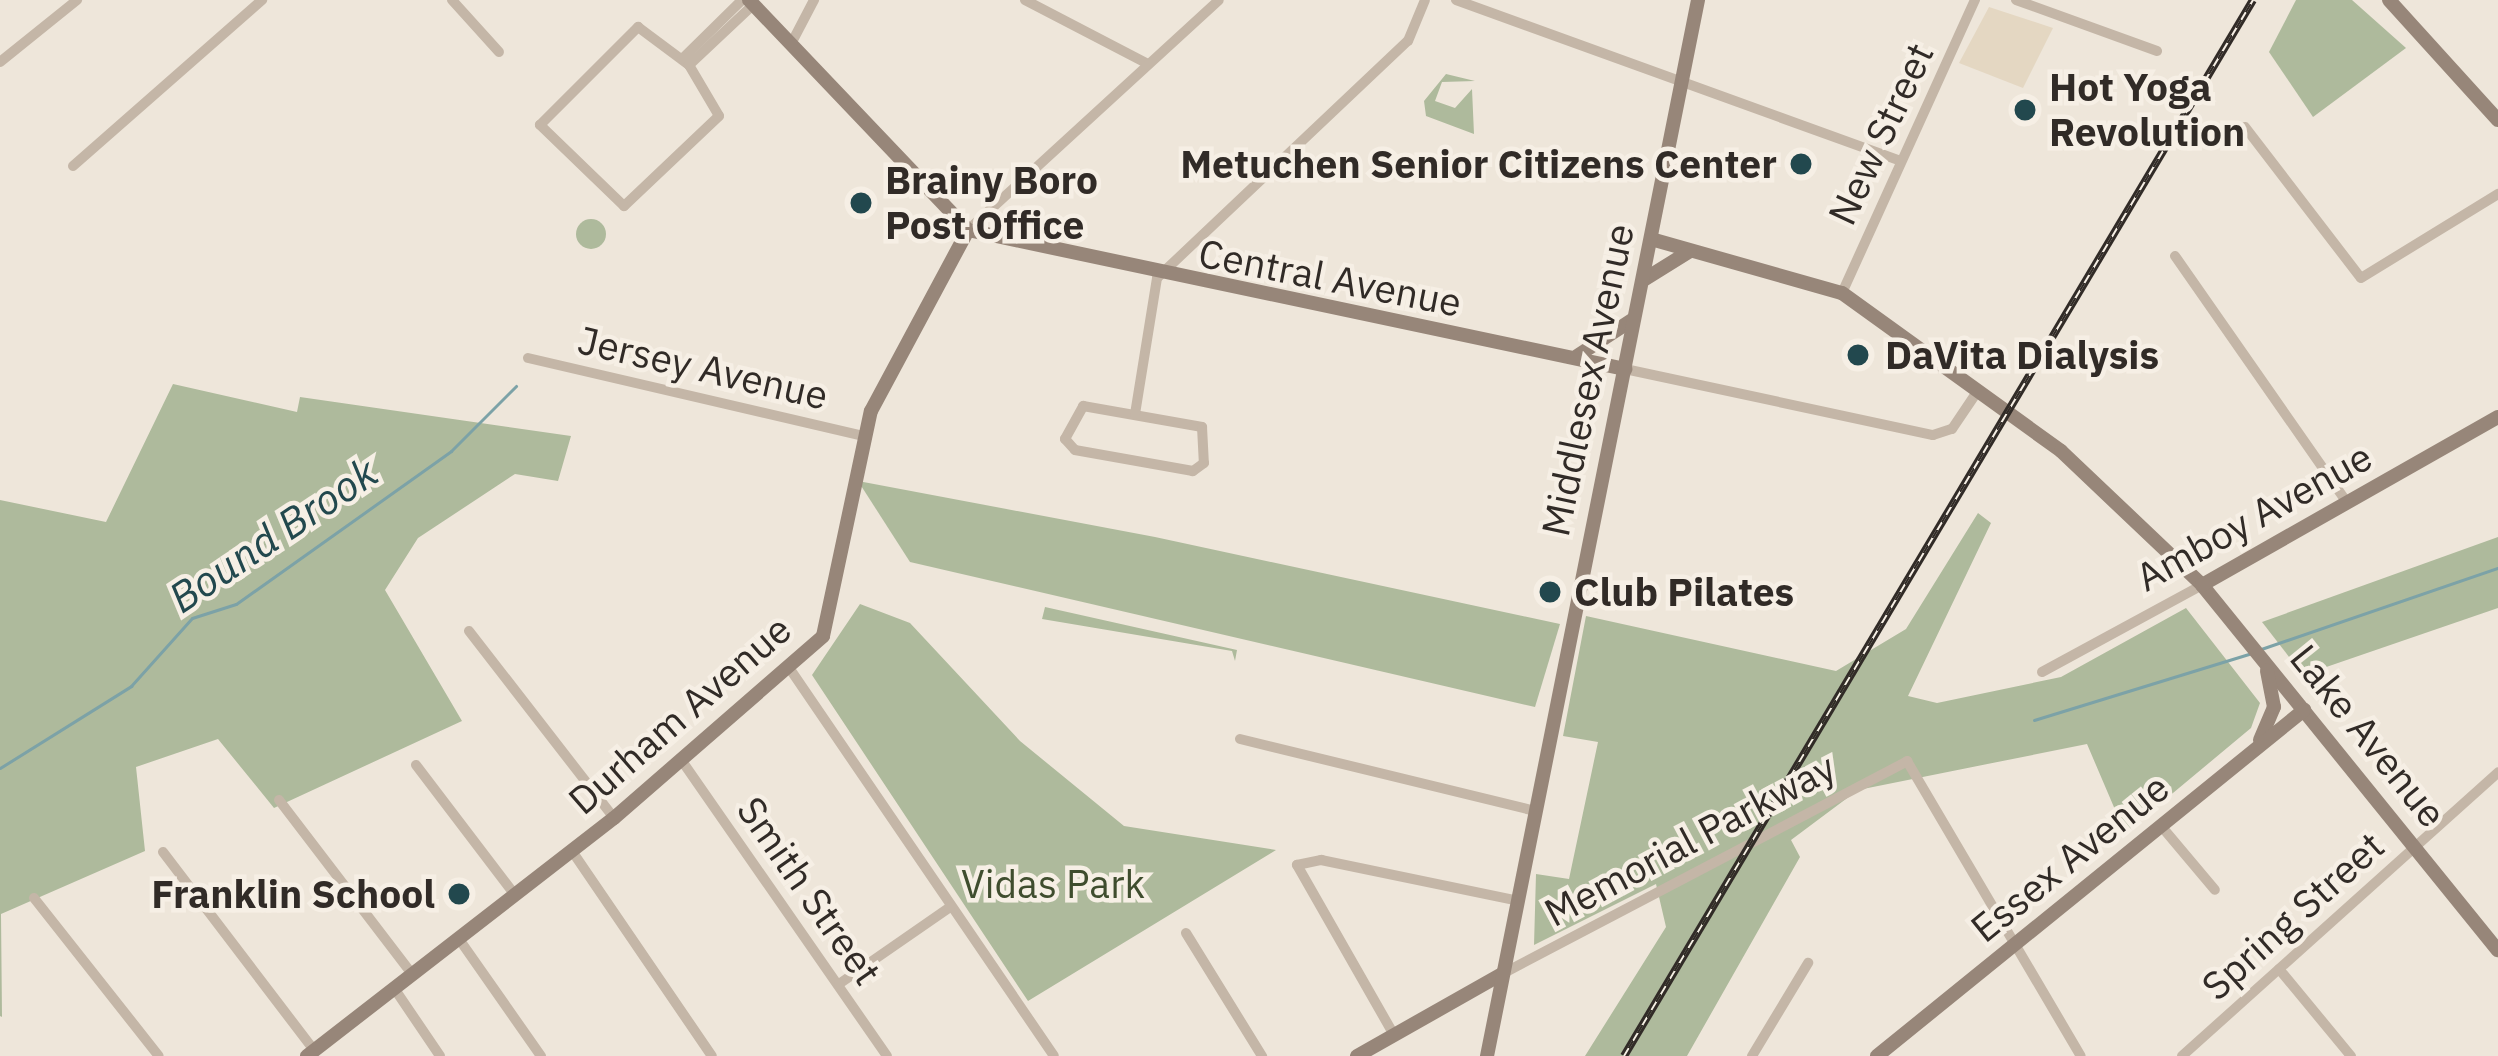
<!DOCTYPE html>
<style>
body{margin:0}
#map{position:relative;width:2498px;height:1056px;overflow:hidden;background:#eee6da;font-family:"IBM Plex Sans",sans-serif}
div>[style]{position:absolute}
.green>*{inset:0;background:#aeba9c}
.round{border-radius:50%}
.plaza>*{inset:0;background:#e4d7c2}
.stream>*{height:3px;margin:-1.5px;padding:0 1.5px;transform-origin:1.5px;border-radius:1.5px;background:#7ca2a7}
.street>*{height:10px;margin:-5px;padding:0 5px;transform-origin:5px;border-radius:5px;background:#c4b6a7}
.secondary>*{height:14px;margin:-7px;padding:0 7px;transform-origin:7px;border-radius:7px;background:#978679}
.rail>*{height:8px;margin-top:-4px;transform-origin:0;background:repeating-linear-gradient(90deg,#f6efe5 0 9px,#312b27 0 18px);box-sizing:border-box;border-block:3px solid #312b27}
.dots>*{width:33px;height:33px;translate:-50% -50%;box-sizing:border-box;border:6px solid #f6efe5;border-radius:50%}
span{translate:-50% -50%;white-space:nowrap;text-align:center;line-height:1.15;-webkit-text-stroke:9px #f6efe5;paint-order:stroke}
.poi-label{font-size:39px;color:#312b27;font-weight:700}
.left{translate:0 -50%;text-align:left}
.right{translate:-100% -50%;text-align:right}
.street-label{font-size:39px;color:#312b27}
.park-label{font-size:39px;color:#3f4d2e}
.water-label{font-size:42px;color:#22484e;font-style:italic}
</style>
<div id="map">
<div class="green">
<div style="clip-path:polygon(2296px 0,2352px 0,2406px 48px,2313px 117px,2269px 52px)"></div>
<div style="clip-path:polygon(1446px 74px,1475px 81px,1442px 82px,1435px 101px,1455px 108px,1472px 89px,1474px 134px,1426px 116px,1424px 101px)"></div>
<div class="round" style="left:576px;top:219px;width:30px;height:30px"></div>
<div style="clip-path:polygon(173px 384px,297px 412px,300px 397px,571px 436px,558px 481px,515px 474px,418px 538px,385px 590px,462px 721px,274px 808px,218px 739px,136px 767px,145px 851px,1px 914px,2px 1017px,0 1016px,0 500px,106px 522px)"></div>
<div style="clip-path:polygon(858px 481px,1155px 537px,1560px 624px,1535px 707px,910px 562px)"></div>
<div style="clip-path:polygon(1978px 513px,1991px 523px,1908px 696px,1937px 703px,2061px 677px,2186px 608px,2260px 703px,2251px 728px,2125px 833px,2087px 744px,1858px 790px,1791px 840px,1800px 857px,1687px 1056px,1585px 1056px,1666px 927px,1656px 884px,1534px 945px,1536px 874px,1569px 879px,1598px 742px,1563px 736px,1586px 616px,1836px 671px,1906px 629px)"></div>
<div style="clip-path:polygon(2498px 537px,2498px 608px,2303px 675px,2262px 622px)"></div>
<div style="clip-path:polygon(860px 604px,910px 623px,1020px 741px,1124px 826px,1276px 850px,1028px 1001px,812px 675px)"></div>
<div style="clip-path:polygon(1045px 607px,1237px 650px,1235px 661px,1232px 651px,1042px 619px)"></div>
</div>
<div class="plaza">
<div style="clip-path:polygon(1989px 7px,2053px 28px,2023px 88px,1959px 63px)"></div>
</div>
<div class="stream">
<div style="left:2261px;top:649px;width:250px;rotate:-18.9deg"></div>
<div style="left:2034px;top:720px;width:228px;rotate:-17.1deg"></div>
<div style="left:0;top:768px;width:155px;rotate:-32deg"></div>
<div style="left:131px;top:686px;width:91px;rotate:-48.1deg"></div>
<div style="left:192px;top:618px;width:46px;rotate:-17.7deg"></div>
<div style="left:236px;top:604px;width:264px;rotate:-35.4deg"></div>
<div style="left:451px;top:451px;width:92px;rotate:-45deg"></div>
</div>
<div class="street">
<div style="left:452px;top:0;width:70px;rotate:47.9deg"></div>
<div style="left:1025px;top:0;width:139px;rotate:27.5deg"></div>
<div style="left:1456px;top:0;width:472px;rotate:19.9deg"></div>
<div style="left:2016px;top:0;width:150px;rotate:19.9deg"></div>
<div style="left:638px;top:27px;width:64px;rotate:36.7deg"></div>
<div style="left:689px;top:65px;width:59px;rotate:59.5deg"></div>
<div style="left:719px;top:116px;width:131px;rotate:136.5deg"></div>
<div style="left:624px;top:206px;width:117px;rotate:-136deg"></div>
<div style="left:540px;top:125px;width:139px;rotate:-45deg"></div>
<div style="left:791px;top:44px;width:50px;rotate:-62.4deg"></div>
<div style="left:682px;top:59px;width:84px;rotate:-44.5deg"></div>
<div style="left:0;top:62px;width:99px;rotate:-38.8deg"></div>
<div style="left:689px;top:65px;width:89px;rotate:-43.2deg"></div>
<div style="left:2245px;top:127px;width:190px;rotate:52.5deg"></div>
<div style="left:2361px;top:278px;width:161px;rotate:-31.5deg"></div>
<div style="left:73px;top:166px;width:252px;rotate:-41.3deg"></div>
<div style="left:968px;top:230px;width:340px;rotate:-42.5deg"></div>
<div style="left:2175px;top:256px;width:301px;rotate:55.1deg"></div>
<div style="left:1842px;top:293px;width:322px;rotate:-65.6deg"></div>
<div style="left:528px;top:358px;width:345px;rotate:13.1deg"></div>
<div style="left:1625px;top:369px;width:315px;rotate:12.1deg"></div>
<div style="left:1933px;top:435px;width:20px;rotate:-18deg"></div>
<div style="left:1952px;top:429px;width:40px;rotate:-56deg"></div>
<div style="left:1083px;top:406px;width:121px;rotate:10deg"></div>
<div style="left:1202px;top:427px;width:36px;rotate:87deg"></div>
<div style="left:1204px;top:463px;width:14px;rotate:144deg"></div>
<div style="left:1193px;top:471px;width:120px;rotate:-169.9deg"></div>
<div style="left:1075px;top:450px;width:15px;rotate:-132deg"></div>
<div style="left:1065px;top:439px;width:38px;rotate:-61deg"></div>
<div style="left:1135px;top:414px;width:138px;rotate:-80.8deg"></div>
<div style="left:1157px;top:278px;width:345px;rotate:-43.4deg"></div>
<div style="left:1408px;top:41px;width:44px;rotate:-67.5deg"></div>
<div style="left:469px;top:631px;width:237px;rotate:52.2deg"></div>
<div style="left:790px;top:669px;width:468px;rotate:55.7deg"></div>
<div style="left:2042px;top:672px;width:182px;rotate:-28.5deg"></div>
<div style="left:1240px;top:739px;width:300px;rotate:13.7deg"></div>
<div style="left:682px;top:761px;width:359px;rotate:55.2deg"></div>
<div style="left:416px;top:765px;width:163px;rotate:52.7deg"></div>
<div style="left:279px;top:800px;width:219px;rotate:52.6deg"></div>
<div style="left:2162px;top:827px;width:82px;rotate:49.9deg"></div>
<div style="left:572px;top:851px;width:248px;rotate:55.7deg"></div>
<div style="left:163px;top:852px;width:249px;rotate:52.7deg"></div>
<div style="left:34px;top:898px;width:201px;rotate:51.7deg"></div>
<div style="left:1186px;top:933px;width:145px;rotate:58.3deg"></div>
<div style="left:459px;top:939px;width:143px;rotate:55deg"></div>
<div style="left:2279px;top:969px;width:113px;rotate:50.4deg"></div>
<div style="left:1502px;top:974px;width:458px;rotate:-27.7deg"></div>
<div style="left:1907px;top:761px;width:342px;rotate:59.5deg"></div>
<div style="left:839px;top:984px;width:135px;rotate:-34.7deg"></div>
<div style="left:394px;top:988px;width:82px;rotate:55.9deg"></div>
<div style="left:1394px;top:1035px;width:196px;rotate:-119.7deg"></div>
<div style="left:1297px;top:865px;width:25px;rotate:-12deg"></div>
<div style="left:1321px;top:860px;width:198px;rotate:11.7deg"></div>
<div style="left:1752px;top:1056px;width:109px;rotate:-58.9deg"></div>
<div style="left:2182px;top:1056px;width:425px;rotate:-41.9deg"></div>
</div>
<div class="secondary">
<div style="left:749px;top:0;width:318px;rotate:46.4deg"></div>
<div style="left:968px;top:230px;width:672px;rotate:11.95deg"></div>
<div style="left:2389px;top:0;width:162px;rotate:47.8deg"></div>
<div style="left:1651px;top:239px;width:198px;rotate:15.8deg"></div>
<div style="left:1842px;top:293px;width:270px;rotate:35.8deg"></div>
<div style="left:2061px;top:451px;width:195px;rotate:43.5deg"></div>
<div style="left:2202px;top:585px;width:470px;rotate:51deg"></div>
<div style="left:1645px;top:279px;width:53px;rotate:-31.9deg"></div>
<div style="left:1577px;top:356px;width:66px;rotate:-33.2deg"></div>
<div style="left:2202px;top:585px;width:340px;rotate:-29.6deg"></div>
<div style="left:2260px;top:740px;width:36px;rotate:-67deg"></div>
<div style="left:2274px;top:707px;width:37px;rotate:-101deg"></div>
<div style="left:307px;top:1056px;width:388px;rotate:-37.8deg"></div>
<div style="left:614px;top:818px;width:277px;rotate:-41deg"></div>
<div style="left:823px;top:636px;width:230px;rotate:-78deg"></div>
<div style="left:871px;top:411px;width:205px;rotate:-61.8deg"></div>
<div style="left:1357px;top:1056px;width:167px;rotate:-29.5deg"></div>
<div style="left:1487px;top:1056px;width:1077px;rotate:-78.7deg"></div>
<div style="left:1877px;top:1056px;width:550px;rotate:-39.02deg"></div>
</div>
<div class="rail">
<div style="left:1624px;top:1056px;width:1229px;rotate:-59.22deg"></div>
</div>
<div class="dots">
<div style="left:2025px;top:110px;background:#22484e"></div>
<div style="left:1801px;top:164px;background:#22484e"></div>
<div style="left:861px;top:203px;background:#22484e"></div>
<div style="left:1858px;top:355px;background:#22484e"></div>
<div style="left:1550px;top:592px;background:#22484e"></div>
<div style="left:459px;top:894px;background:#22484e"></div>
</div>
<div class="poi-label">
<span class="left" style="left:2049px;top:110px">Hot Yoga<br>Revolution</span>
<span class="right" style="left:1777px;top:164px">Metuchen Senior Citizens Center</span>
<span class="left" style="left:885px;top:203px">Brainy Boro<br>Post Office</span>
<span class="left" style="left:1885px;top:355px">DaVita Dialysis</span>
<span class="left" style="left:1574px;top:592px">Club Pilates</span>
<span class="right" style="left:435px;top:894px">Franklin School</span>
</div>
<div class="street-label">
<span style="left:1881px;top:134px;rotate:-65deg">New Street</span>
<span style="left:1330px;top:278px;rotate:11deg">Central Avenue</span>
<span style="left:703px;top:368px;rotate:13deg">Jersey Avenue</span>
<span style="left:1588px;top:380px;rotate:-78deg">Middlesex Avenue</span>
<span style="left:2254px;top:517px;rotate:-29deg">Amboy Avenue</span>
<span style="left:680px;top:715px;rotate:-41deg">Durham Avenue</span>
<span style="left:2368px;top:736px;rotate:51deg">Lake Avenue</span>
<span style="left:1690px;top:840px;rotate:-28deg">Memorial Parkway</span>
<span style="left:2070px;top:858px;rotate:-39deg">Essex Avenue</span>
<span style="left:809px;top:891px;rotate:55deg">Smith Street</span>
<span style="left:2293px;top:916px;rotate:-42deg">Spring Street</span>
</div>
<div class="park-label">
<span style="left:1053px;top:884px">Vidas Park</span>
</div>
<div class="water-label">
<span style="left:273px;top:535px;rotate:-34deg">Bound Brook</span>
</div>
</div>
